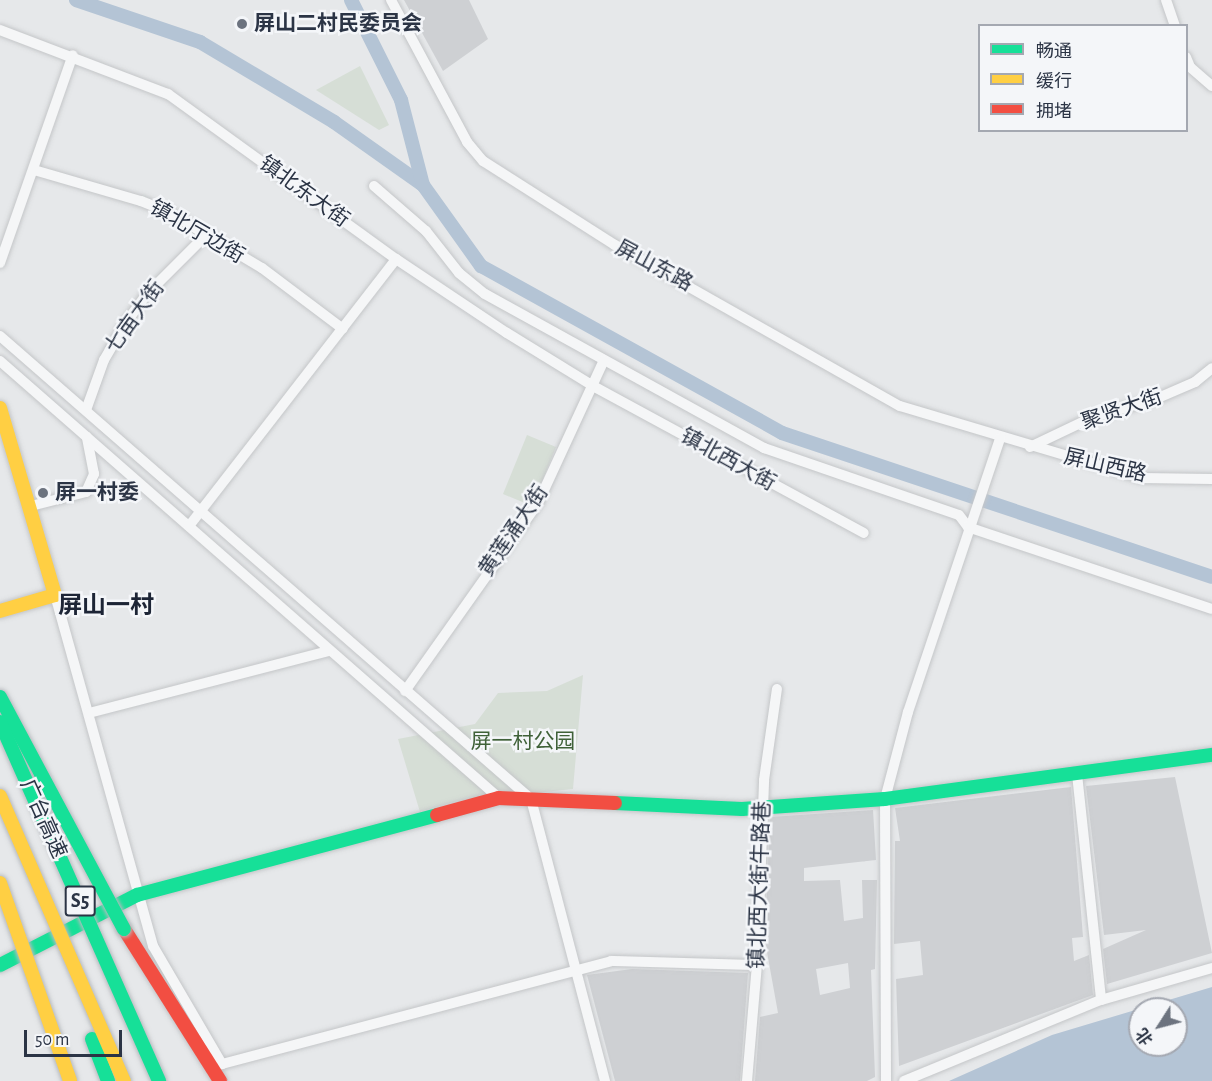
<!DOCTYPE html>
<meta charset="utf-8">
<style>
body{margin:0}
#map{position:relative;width:1212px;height:1081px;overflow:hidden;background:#e6e8ea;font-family:"Alegreya Sans","Noto Sans SC",sans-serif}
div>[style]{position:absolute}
.green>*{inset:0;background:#d6ded6}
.water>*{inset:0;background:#b4c4d5}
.canal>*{height:14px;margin:-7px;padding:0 7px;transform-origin:7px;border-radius:7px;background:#b4c4d5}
.building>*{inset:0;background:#ced0d3}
.roads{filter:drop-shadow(0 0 2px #c4c6c8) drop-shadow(0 0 2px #c4c6c8)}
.street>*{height:10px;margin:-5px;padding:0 5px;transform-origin:5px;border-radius:5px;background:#f5f6f7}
.fast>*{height:14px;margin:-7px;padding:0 7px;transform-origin:7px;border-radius:7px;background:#16e098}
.slow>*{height:14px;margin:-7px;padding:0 7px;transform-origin:7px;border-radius:7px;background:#ffcf43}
.jam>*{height:14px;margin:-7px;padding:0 7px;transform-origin:7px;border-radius:7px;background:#f24e42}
.bridges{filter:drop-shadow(0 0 2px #b8bbbf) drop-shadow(0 0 2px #b8bbbf)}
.fast-bridge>*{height:14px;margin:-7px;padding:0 7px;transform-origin:7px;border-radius:7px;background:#16e098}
.slow-bridge>*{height:14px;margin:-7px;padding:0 7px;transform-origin:7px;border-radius:7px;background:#ffcf43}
.dots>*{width:16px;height:16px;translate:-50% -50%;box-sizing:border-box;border:3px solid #f4f6f9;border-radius:50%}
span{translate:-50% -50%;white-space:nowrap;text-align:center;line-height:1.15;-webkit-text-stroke:5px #f4f6f9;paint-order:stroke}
.shield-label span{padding:2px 4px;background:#f4f6f9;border:2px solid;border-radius:4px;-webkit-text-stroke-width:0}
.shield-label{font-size:20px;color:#2b3445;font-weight:700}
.poi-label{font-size:21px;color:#2b3445;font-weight:700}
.left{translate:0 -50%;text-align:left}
.street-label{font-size:21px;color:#2b3445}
.park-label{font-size:21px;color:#3f6138}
.quarter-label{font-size:24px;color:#1d2536;font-weight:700}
.legend{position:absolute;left:978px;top:24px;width:210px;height:108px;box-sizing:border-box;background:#f4f6f9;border:2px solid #a4a8b1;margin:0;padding:8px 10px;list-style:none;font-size:18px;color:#2b3445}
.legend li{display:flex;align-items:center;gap:12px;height:30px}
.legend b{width:30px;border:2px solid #a4a8b1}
.north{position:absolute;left:1128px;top:997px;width:60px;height:60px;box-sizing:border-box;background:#f4f6f9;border:2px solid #a4a8b1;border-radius:50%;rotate:234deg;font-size:16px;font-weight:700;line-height:24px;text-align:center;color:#2b3445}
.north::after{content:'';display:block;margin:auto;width:21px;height:27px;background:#6c737f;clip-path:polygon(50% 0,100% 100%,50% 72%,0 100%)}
.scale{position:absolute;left:24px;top:1030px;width:98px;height:27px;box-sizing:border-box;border:3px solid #2b3445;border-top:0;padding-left:8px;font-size:18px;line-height:21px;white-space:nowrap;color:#2b3445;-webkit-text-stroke:4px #f4f6f9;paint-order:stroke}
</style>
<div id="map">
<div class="green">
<div style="clip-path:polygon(360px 66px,389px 125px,379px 130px,316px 90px)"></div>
<div style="clip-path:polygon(527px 435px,556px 447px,532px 506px,503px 494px)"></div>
<div style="clip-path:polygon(583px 675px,573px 789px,457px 801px,420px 812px,398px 739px,475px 724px,498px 693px,547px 691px)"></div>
</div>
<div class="water">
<div style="clip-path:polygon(evenodd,1212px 987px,1212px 1081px,949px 1081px,1052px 1035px,1212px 987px,1140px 1009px,1176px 1009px,1176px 1045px,1140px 1045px,1140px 1009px)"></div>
</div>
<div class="canal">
<div style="left:76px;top:0;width:131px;rotate:18.7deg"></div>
<div style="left:200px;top:42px;width:156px;rotate:30.8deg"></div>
<div style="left:334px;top:122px;width:109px;rotate:35.3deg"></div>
<div style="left:351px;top:0;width:112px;rotate:63.4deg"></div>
<div style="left:401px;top:100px;width:88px;rotate:75.5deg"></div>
<div style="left:423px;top:185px;width:100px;rotate:54.4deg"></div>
<div style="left:481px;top:266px;width:344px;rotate:29deg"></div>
<div style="left:782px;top:433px;width:453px;rotate:18.5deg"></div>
</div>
<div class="building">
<div style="clip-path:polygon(404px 0,469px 0,488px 39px,443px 71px)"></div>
<div style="clip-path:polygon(1175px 777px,1212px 953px,1107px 984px,1103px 949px,1146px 930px,1104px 935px,1086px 786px)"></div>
<div style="clip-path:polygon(1071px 787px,1083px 937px,1072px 938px,1074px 961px,1089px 955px,1093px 995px,899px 1066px,896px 979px,923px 975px,920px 941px,894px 944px,895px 841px,900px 841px,895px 808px)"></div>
<div style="clip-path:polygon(evenodd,873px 810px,876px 860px,804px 868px,804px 881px,840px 880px,844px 921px,863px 918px,862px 880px,877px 880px,875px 969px,871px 970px,875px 1077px,867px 1081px,755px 1081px,760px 1017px,778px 1013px,765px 941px,770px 817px,873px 810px,848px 963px,850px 988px,820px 995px,816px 969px,848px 963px)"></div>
<div style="clip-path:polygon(632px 969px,748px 973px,740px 1081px,615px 1081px,587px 975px)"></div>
</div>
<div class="roads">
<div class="street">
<div style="left:391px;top:0;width:161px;rotate:61.8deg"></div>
<div style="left:467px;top:142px;width:25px;rotate:50deg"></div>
<div style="left:483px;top:161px;width:156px;rotate:32.5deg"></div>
<div style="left:615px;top:245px;width:327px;rotate:29.5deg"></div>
<div style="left:900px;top:406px;width:252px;rotate:16.6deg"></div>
<div style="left:1141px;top:478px;width:71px;rotate:0.8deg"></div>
<div style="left:1166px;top:0;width:28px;rotate:71deg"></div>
<div style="left:0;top:30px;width:180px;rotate:20.9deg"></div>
<div style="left:168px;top:94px;width:281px;rotate:35.9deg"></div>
<div style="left:396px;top:259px;width:133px;rotate:33.7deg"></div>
<div style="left:507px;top:333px;width:101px;rotate:31.6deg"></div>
<div style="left:593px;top:386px;width:308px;rotate:28.5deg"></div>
<div style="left:1186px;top:57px;width:11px;rotate:68deg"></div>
<div style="left:1190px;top:67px;width:29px;rotate:41deg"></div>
<div style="left:34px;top:170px;width:111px;rotate:16.2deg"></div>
<div style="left:141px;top:201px;width:31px;rotate:22deg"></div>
<div style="left:170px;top:213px;width:107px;rotate:30.9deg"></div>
<div style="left:262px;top:268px;width:101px;rotate:37deg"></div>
<div style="left:374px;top:186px;width:69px;rotate:40.9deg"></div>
<div style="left:426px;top:231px;width:53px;rotate:51.8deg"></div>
<div style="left:459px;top:273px;width:33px;rotate:39deg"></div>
<div style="left:485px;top:294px;width:319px;rotate:28.9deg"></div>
<div style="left:764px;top:448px;width:206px;rotate:19deg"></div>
<div style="left:959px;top:515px;width:15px;rotate:53deg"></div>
<div style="left:968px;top:527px;width:257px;rotate:18.6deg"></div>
<div style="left:0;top:263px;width:220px;rotate:-70.7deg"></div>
<div style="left:0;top:336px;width:705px;rotate:41.09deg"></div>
<div style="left:531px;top:799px;width:292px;rotate:75.3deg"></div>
<div style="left:0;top:361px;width:663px;rotate:41.21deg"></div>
<div style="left:86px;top:410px;width:53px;rotate:-70.2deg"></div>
<div style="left:104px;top:360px;width:42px;rotate:-59.7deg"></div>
<div style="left:125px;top:324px;width:34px;rotate:-54deg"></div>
<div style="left:145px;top:296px;width:85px;rotate:-45deg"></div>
<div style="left:1030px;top:447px;width:68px;rotate:-25.4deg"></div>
<div style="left:1091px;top:418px;width:70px;rotate:-16.6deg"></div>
<div style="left:1158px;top:398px;width:40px;rotate:-23.4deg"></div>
<div style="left:1195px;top:382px;width:22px;rotate:-39deg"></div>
<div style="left:31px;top:506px;width:57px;rotate:-14.3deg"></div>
<div style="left:86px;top:492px;width:20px;rotate:-66deg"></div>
<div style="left:94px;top:474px;width:38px;rotate:-101deg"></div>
<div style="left:189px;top:526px;width:338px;rotate:-52.2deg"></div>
<div style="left:55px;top:595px;width:364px;rotate:74.4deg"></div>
<div style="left:153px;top:946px;width:137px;rotate:59.7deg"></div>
<div style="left:222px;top:1064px;width:402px;rotate:-14.8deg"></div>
<div style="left:611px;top:961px;width:146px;rotate:1.6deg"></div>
<div style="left:405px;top:691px;width:230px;rotate:-54.7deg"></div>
<div style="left:538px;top:503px;width:157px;rotate:-65.2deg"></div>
<div style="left:89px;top:713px;width:248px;rotate:-14.5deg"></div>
<div style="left:1077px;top:774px;width:227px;rotate:83.9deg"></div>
<div style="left:747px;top:1081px;width:116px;rotate:-85.1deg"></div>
<div style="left:757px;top:965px;width:185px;rotate:-87.8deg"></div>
<div style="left:764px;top:780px;width:92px;rotate:-81.9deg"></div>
<div style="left:886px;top:1081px;width:282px;rotate:-90.2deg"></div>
<div style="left:885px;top:799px;width:90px;rotate:-75.2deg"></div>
<div style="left:908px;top:712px;width:289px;rotate:-71.4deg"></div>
<div style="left:904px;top:1081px;width:213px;rotate:-22.4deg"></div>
<div style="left:1101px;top:1000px;width:116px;rotate:-16.1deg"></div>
</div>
<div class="fast">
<div style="left:615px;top:803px;width:127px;rotate:2.7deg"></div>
<div style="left:742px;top:809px;width:143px;rotate:-4deg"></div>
<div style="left:885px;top:799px;width:330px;rotate:-7.7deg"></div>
<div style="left:0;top:965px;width:154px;rotate:-27.1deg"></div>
<div style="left:137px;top:895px;width:310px;rotate:-14.9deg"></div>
</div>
<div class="slow">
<div style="left:0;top:408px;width:195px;rotate:73.6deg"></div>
<div style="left:55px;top:595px;width:57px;rotate:163.8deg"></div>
</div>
<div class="jam">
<div style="left:437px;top:815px;width:64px;rotate:-15.3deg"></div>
<div style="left:499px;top:798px;width:116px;rotate:2.5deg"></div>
<div style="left:124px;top:929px;width:180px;rotate:57.7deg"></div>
</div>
</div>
<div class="bridges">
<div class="fast-bridge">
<div style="left:0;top:697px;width:263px;rotate:61.9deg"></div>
<div style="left:0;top:722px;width:393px;rotate:66.1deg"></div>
<div style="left:92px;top:1039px;width:45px;rotate:69.1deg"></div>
</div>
<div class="slow-bridge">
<div style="left:0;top:796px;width:311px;rotate:66.5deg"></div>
<div style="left:0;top:883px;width:210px;rotate:70.5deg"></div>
</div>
</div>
<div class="dots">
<div style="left:242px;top:24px;background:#6c737f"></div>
<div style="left:43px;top:493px;background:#6c737f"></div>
</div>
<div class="shield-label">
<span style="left:80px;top:901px">S5</span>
</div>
<div class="poi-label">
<span class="left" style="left:254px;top:24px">屏山二村民委员会</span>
<span class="left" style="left:55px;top:493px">屏一村委</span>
</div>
<div class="street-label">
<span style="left:304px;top:192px;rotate:36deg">镇北东大街</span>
<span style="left:197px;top:232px;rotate:30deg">镇北厅边街</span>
<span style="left:654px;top:266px;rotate:28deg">屏山东路</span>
<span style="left:135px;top:317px;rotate:-54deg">七亩大街</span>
<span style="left:1122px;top:410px;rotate:-19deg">聚贤大街</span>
<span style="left:728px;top:460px;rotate:29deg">镇北西大街</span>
<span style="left:1105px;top:466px;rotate:13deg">屏山西路</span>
<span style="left:514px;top:531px;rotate:-56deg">黄莲涌大街</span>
<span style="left:43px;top:819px;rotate:66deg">广台高速</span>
<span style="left:760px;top:885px;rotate:-88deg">镇北西大街牛路巷</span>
</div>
<div class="park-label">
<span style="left:523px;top:742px">屏一村公园</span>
</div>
<div class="quarter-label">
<span style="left:106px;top:607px">屏山一村</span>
</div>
<ul class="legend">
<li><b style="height:8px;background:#16e098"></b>畅通</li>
<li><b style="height:8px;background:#ffcf43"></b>缓行</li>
<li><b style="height:8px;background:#f24e42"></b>拥堵</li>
</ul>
<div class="north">北</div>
<div class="scale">50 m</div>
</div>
